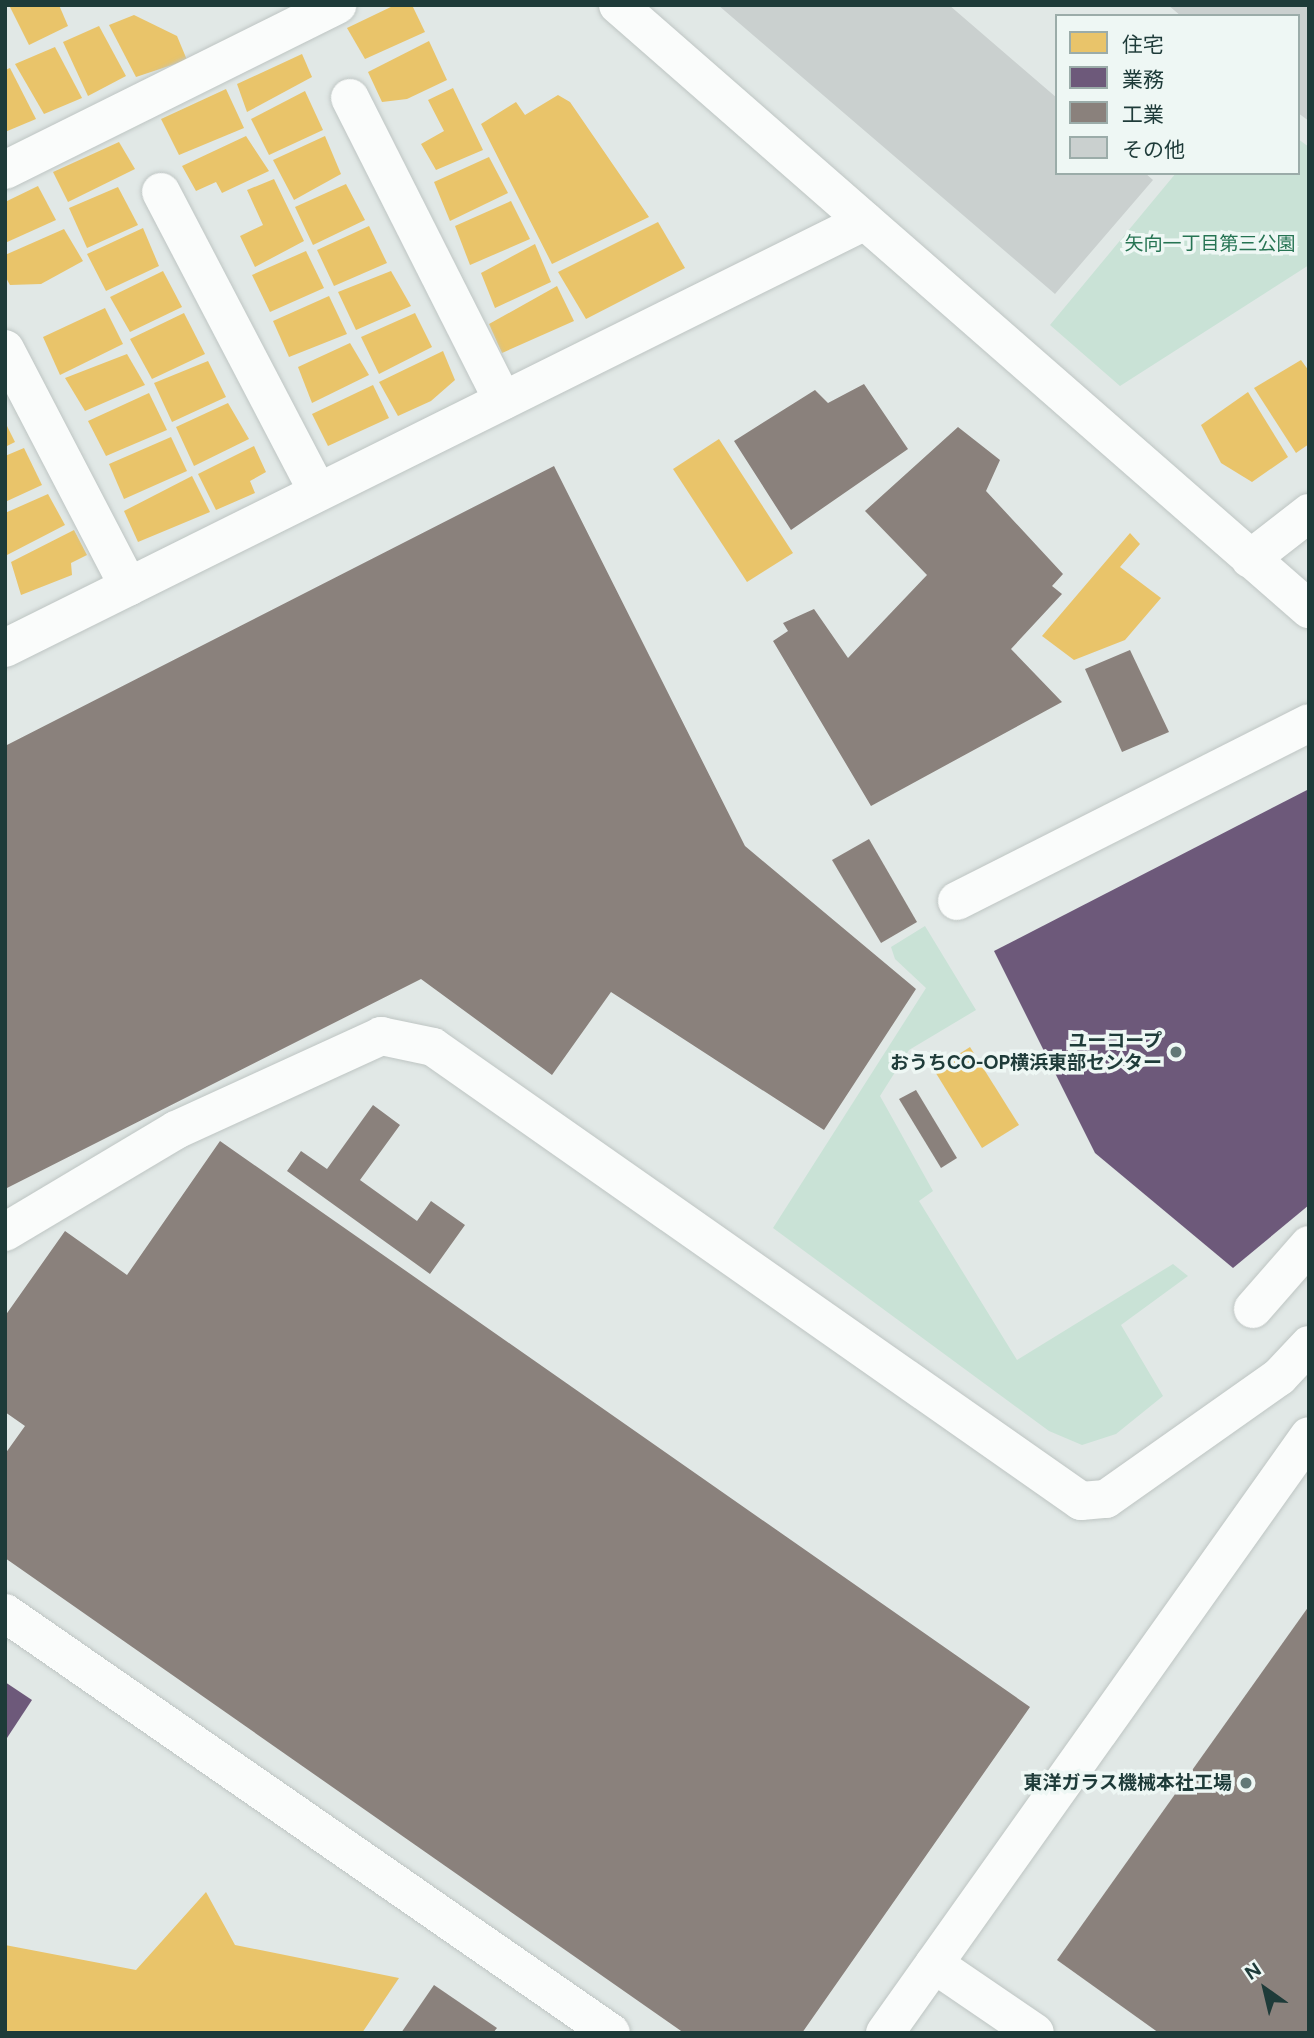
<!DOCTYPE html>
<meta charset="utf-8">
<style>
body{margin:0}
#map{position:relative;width:1314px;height:2038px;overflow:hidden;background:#e1e8e6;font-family:Figtree,"Noto Sans JP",sans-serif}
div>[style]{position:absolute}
.green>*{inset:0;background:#c9e2d6}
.homes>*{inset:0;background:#e9c46a}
.offices>*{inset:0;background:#6d597a}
.industry>*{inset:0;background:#8a817c}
.building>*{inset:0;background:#cad0cf}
.roads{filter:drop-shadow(0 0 2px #bec5c3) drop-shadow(0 0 2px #bec5c3)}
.minor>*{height:38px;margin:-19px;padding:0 19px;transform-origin:19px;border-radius:19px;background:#fafcfb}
.dots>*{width:19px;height:19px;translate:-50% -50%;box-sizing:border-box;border:4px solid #eef7f4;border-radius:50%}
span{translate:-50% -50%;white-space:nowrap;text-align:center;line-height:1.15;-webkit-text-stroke:7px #eef7f4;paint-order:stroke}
.park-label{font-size:19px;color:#267453}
.poi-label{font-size:19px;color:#1e3b39;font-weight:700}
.right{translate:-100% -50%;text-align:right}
.frame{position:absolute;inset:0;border:7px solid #1e3b39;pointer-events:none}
.legend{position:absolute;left:1055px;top:14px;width:245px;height:161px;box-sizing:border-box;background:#eef7f4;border:2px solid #9baca9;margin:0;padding:9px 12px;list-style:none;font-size:21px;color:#1e3b39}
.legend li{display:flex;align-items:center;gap:14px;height:35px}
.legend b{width:35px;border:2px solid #9baca9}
.north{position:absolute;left:1230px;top:1954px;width:70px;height:70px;-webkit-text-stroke:5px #eef7f4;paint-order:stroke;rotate:326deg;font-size:19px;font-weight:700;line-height:28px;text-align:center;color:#1e3b39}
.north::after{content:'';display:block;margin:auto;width:24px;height:32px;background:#1e3b39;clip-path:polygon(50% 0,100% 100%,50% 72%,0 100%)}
</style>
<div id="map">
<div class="green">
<div style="clip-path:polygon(1298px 139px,1309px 147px,1309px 265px,1120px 386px,1050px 325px,1176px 173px,1298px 173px)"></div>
<div style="clip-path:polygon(925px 926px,976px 1010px,909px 1050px,880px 1096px,933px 1191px,919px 1201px,1017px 1360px,1173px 1264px,1188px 1276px,1121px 1325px,1163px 1396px,1116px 1434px,1082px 1445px,1049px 1431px,773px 1228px,926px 988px,895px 959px,891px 947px)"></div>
</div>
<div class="homes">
<div style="clip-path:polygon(9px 5px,59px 5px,68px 26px,29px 45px)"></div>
<div style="clip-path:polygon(395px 5px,412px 5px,425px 32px,365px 59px,347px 28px)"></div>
<div style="clip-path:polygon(134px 15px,177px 36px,187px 60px,136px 77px,109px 25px)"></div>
<div style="clip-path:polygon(99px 26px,126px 76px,88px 96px,63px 42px)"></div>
<div style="clip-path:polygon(429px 41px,447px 80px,407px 99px,382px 102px,368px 72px)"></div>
<div style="clip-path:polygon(55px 47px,82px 98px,44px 114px,15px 64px)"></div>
<div style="clip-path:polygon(302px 54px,312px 77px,247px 112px,237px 84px)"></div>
<div style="clip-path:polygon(10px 68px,36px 119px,5px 132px,5px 70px)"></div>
<div style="clip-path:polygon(453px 88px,483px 150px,436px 170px,421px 144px,444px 131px,428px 100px)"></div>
<div style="clip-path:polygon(226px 89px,244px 128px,179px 155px,161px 119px)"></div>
<div style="clip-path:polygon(305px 91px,323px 130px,269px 155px,251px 119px)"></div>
<div style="clip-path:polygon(558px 95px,570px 102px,649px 217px,552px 264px,481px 124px,516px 102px,525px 115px)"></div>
<div style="clip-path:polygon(246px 136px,269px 171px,222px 193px,216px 182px,196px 191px,182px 166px)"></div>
<div style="clip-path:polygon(325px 136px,341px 174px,294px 200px,273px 160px)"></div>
<div style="clip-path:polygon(119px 142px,135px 169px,68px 202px,53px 172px)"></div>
<div style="clip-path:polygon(489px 157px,508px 193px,450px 221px,434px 182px)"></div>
<div style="clip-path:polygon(274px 179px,304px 241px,255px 267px,240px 236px,263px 225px,247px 190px)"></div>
<div style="clip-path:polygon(346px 184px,365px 220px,313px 245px,295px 207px)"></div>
<div style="clip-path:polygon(38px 186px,56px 220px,5px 243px,5px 202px)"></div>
<div style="clip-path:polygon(118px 187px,138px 225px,87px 248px,69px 208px)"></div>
<div style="clip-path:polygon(511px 201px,530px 239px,470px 265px,455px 226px)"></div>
<div style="clip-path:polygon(658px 222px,685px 268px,586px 319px,558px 272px)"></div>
<div style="clip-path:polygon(369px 226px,387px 263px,334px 286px,317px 250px)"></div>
<div style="clip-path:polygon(143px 228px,159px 266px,106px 291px,87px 254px)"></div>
<div style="clip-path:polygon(64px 229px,83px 261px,41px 284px,10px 285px,5px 276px,5px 255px)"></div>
<div style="clip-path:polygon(535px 244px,551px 282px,495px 308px,481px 273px)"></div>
<div style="clip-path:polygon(306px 251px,324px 288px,270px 312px,252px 275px)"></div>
<div style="clip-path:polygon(163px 271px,182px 307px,130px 332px,110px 297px)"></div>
<div style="clip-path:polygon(391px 271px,411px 306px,356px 330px,338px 292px)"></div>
<div style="clip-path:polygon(557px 286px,574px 321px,502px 353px,489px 324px)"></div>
<div style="clip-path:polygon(329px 296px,347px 334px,289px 357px,273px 321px)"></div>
<div style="clip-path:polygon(105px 308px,123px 344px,60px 375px,43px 337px)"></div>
<div style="clip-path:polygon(184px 313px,205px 354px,152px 379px,130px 339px)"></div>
<div style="clip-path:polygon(415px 313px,432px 347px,379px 374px,361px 337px)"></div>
<div style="clip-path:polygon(350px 343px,369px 375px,312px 403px,298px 367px)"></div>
<div style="clip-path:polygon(443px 351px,455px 380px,431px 401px,398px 416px,379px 382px)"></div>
<div style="clip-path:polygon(127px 354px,145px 385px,85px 411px,65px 378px)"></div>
<div style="clip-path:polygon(1301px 360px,1309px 371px,1309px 444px,1296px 453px,1254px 388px)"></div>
<div style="clip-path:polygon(208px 361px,226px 397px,172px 422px,154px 383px)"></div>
<div style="clip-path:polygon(373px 385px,389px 418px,328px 446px,312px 414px)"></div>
<div style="clip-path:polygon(1248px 392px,1288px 457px,1252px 482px,1221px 463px,1201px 425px)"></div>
<div style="clip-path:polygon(149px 393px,167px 430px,106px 456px,88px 421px)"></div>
<div style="clip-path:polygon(228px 403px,249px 439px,194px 466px,176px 427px)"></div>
<div style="clip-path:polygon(5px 422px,15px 442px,5px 447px)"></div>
<div style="clip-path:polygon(171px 437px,187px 471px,124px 499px,109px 464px)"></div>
<div style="clip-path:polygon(719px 439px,793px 553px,747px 582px,673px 469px)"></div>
<div style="clip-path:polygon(254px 446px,266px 472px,250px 481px,255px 493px,216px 510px,198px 474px)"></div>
<div style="clip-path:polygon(24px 448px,42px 485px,5px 502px,5px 456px)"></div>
<div style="clip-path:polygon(192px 476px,210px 512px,138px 542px,124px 511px)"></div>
<div style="clip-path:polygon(48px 494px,65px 525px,7px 555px,5px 513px)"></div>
<div style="clip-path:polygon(74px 530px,87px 555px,71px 563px,72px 575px,21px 595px,11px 562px)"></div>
<div style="clip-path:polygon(1130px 533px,1140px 544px,1120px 567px,1161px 598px,1125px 640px,1074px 660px,1042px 636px)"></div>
<div style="clip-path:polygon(970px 1047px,1019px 1125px,982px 1148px,934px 1070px)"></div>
<div style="clip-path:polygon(206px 1892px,235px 1945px,399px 1978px,362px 2033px,5px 2033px,5px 1945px,136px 1970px)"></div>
</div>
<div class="offices">
<div style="clip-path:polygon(1309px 789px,1309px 1205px,1233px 1268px,1095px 1153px,994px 951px)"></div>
<div style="clip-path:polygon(5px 1682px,32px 1700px,5px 1741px)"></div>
</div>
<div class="industry">
<div style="clip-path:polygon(864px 384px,908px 449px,791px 530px,734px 441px,815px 390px,828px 403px)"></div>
<div style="clip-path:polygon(958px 427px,1000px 460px,986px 491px,1063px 574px,1052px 586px,1062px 594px,1011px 649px,1062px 702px,871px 806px,773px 641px,788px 631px,783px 623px,814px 609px,848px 658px,927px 575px,865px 511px)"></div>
<div style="clip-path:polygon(554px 466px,745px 846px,916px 989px,824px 1130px,611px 992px,552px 1075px,421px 979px,5px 1189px,5px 746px)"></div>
<div style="clip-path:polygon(1130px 650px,1169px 732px,1122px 752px,1085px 669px)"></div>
<div style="clip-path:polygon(869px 839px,917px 922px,881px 943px,832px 860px)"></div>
<div style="clip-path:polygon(916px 1090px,957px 1158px,941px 1168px,899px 1099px)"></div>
<div style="clip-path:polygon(373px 1105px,400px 1125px,360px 1180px,417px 1221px,431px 1201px,465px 1225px,430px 1274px,287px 1171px,301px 1151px,327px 1169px)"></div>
<div style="clip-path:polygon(220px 1141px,1030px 1707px,802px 2033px,684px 2033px,5px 1558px,5px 1454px,25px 1426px,5px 1412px,5px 1316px,65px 1231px,127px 1275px)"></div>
<div style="clip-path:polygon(1309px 1606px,1309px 2033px,1159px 2033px,1057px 1960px)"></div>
<div style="clip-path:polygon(434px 1985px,497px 2028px,493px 2033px,401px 2033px)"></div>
</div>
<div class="building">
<div style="clip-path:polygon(718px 5px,949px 5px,1057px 98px,1057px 173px,1145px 173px,1153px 180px,1055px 294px)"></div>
<div style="clip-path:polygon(1168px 5px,1309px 5px,1309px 121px,1298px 113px,1298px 16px,1181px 16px)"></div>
</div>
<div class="roads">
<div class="minor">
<div style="left:618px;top:5px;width:918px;rotate:41.16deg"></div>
<div style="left:350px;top:98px;width:339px;rotate:63.2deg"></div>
<div style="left:5px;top:170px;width:371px;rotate:-26.4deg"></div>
<div style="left:161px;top:192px;width:337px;rotate:62.4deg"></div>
<div style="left:5px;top:349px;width:268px;rotate:62.5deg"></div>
<div style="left:1250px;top:559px;width:75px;rotate:-37.9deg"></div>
<div style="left:5px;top:648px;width:960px;rotate:-26.4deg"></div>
<div style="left:957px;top:901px;width:394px;rotate:-26.8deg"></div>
<div style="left:5px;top:1232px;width:199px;rotate:-30.8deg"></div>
<div style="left:176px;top:1130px;width:226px;rotate:-24.6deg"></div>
<div style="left:381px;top:1036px;width:53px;rotate:11.9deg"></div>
<div style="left:433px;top:1047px;width:791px;rotate:35.02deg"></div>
<div style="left:1081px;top:1501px;width:25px;rotate:-5deg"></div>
<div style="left:1106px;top:1499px;width:212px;rotate:-35.2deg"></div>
<div style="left:1279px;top:1377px;width:44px;rotate:-46.8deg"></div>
<div style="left:1253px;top:1309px;width:85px;rotate:-48.8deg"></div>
<div style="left:5px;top:1613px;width:737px;rotate:34.72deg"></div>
<div style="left:934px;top:1964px;width:122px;rotate:34.3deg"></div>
<div style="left:885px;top:2033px;width:732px;rotate:-54.62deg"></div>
</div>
</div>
<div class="dots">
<div style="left:1176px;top:1052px;background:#627876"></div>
<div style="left:1246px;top:1783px;background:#627876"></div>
</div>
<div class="park-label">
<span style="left:1210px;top:244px">矢向一丁目第三公園</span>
</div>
<div class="poi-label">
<span class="right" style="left:1162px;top:1052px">ユーコープ<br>おうちCO-OP横浜東部センター</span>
<span class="right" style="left:1232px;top:1783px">東洋ガラス機械本社工場</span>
</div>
<div class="frame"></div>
<ul class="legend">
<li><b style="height:19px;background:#e9c46a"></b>住宅</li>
<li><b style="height:19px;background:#6d597a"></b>業務</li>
<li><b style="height:19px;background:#8a817c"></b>工業</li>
<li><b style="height:19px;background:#cad0cf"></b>その他</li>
</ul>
<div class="north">N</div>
</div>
